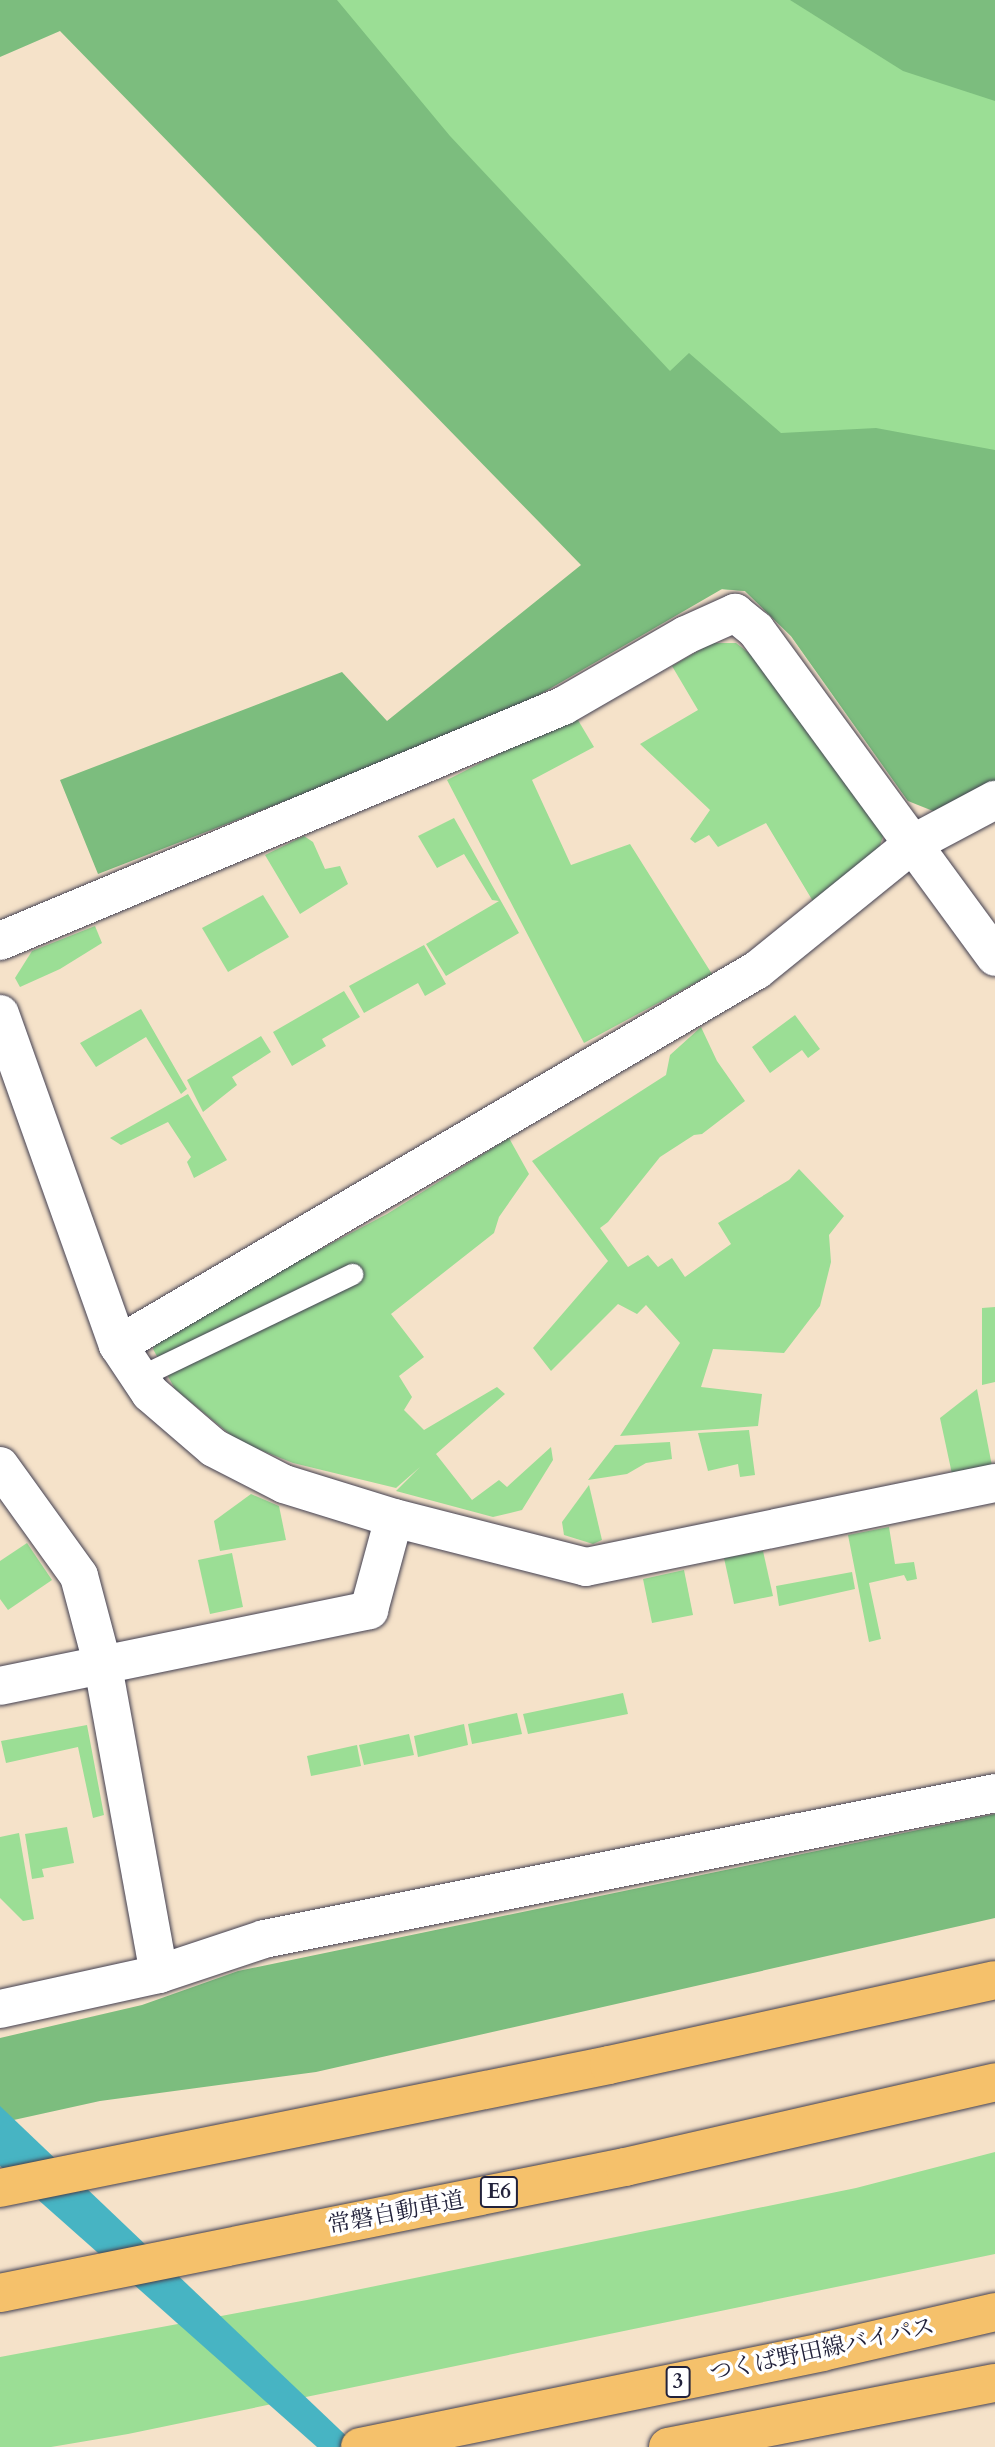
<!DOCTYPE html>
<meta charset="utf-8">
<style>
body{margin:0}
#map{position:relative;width:995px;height:2447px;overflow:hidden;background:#f5e2c9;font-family:Cardo,"Noto Serif JP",serif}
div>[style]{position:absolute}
.green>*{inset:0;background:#9bde95}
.forest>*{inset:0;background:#7cbd7e}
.water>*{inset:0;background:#47b4c3}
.roads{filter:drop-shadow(0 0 2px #423f50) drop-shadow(0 0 2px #423f50)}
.service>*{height:21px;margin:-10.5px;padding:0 10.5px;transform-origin:10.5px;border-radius:10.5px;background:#fff}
.minor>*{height:38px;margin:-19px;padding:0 19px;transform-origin:19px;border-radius:19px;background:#fff}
.primary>*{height:38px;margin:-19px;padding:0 19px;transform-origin:19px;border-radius:19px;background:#f5c16b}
.motorway>*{height:38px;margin:-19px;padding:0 19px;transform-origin:19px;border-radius:19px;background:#f5c16b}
span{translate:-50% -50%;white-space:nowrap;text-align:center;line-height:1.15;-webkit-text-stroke:7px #fff;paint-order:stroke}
.shield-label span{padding:2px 5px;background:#fff;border:2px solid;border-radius:5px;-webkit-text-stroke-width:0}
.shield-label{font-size:21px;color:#22223b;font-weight:700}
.street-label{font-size:23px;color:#22223b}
</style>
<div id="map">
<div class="green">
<div style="clip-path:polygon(171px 0,995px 0,995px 781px,908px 801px,791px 636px,745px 591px,707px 588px)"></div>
<div style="clip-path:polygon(712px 643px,736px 643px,754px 657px,884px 834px,876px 856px,814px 903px,766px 823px,718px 847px,709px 835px,695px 843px,690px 839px,710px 810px,640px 744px,698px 710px,672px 666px)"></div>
<div style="clip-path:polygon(575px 715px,594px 747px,532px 780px,571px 865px,630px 844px,712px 974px,584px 1043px,447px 780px)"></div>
<div style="clip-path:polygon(454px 818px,519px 933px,446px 976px,426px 944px,499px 901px,492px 900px,464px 854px,437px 868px,418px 836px)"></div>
<div style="clip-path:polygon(304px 836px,313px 842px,325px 869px,340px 866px,348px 884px,300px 914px,265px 855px)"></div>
<div style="clip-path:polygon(263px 895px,289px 937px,228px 972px,202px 928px)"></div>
<div style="clip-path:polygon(95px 926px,102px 943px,60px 969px,20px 987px,15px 978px,32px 951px)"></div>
<div style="clip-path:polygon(424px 945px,446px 984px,425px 996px,418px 983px,364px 1013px,349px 986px)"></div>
<div style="clip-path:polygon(344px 991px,360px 1017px,322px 1039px,326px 1046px,292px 1066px,273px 1032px)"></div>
<div style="clip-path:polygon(141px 1009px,187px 1089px,181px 1094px,146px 1037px,96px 1067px,80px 1043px)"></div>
<div style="clip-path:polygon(795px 1015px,820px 1049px,808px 1058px,802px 1050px,770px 1073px,752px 1047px)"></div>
<div style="clip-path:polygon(701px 1027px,717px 1061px,745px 1101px,702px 1134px,694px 1135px,660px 1157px,608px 1222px,600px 1228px,628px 1267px,648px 1255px,658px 1267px,672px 1258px,685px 1277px,731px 1244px,718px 1223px,789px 1180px,799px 1169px,844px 1216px,829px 1235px,831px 1262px,820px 1306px,784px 1353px,713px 1349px,701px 1387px,762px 1394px,758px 1426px,620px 1436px,680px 1343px,646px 1305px,637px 1314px,618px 1304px,551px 1371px,533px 1348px,608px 1261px,532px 1161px,666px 1075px,670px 1055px)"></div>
<div style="clip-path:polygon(261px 1036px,271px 1052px,232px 1077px,237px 1085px,203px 1112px,187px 1080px)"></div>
<div style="clip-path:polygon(188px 1094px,227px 1160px,194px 1178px,187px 1162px,191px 1157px,168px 1122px,121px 1145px,110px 1138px)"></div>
<div style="clip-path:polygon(509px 1138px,529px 1174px,499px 1217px,494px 1233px,391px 1314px,424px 1357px,399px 1376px,412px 1397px,404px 1410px,424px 1430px,497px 1387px,505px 1394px,436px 1454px,472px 1500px,499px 1480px,507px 1487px,551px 1447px,553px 1460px,522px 1510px,493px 1517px,396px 1491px,420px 1467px,396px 1488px,293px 1463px,238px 1441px,175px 1389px,153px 1349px,158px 1335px,387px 1214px)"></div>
<div style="clip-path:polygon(995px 1307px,995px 1382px,982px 1385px,982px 1308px)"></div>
<div style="clip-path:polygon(977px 1389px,992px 1466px,952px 1474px,940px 1418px)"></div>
<div style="clip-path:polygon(749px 1430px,755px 1475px,740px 1477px,738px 1464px,708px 1471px,698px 1433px)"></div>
<div style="clip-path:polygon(670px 1442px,672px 1459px,646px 1463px,627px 1474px,588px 1480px,615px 1445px)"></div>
<div style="clip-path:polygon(589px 1485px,602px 1540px,593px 1544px,564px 1535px,562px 1522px)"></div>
<div style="clip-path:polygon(251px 1494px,279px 1506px,286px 1540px,220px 1551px,214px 1521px)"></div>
<div style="clip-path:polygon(889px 1527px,895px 1564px,914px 1562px,917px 1579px,907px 1581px,904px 1575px,869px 1583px,881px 1639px,869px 1642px,848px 1535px)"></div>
<div style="clip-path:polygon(27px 1543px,52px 1580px,8px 1610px,0 1599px,0 1561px)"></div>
<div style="clip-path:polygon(763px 1551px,773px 1596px,734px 1604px,724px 1558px)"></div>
<div style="clip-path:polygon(232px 1553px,243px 1607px,210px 1614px,198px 1560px)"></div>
<div style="clip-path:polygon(684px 1570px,693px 1615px,652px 1623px,643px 1579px)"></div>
<div style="clip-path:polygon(852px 1572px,855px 1589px,779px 1606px,776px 1586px)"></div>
<div style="clip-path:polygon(623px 1693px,628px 1714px,528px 1734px,523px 1714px)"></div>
<div style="clip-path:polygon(517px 1713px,522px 1734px,472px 1744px,468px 1724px)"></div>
<div style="clip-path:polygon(464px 1724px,468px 1745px,418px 1757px,414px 1736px)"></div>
<div style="clip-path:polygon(87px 1725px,104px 1815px,93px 1818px,78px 1747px,6px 1763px,1px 1741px)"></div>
<div style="clip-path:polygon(409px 1734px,414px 1755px,364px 1765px,359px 1745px)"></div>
<div style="clip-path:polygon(357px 1745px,361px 1766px,311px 1776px,307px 1756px)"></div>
<div style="clip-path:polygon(67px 1827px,74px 1863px,42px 1869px,44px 1877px,32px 1879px,25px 1834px)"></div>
<div style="clip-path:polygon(19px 1833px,34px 1919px,23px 1921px,0 1898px,0 1837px)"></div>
<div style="clip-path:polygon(995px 2152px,995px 2254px,128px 2434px,51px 2447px,0 2447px,0 2357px,307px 2300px,856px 2188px)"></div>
</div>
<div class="forest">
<div style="clip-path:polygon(0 0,337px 0,450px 136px,670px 371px,689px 353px,781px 433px,876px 428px,995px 450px,995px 781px,938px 813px,908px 801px,791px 636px,745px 591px,722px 589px,501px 717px,98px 874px,60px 780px,342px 672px,387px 721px,581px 565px,60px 31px,0 57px)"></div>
<div style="clip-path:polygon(790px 0,995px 0,995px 101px,903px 71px)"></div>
<div style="clip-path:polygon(995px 1814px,995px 1918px,316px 2072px,100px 2101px,0 2123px,0 2038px,142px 2005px,238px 1971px)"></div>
</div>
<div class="water">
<div style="clip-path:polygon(0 2106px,358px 2447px,317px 2447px,0 2166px)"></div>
</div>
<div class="roads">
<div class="service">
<div style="left:139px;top:1377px;width:237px;rotate:-25.8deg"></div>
</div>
<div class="minor">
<div style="left:0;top:941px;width:610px;rotate:-22.66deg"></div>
<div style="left:563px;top:706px;width:142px;rotate:-30deg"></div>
<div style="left:686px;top:635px;width:54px;rotate:-24.2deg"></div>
<div style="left:735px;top:613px;width:27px;rotate:39deg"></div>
<div style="left:756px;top:630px;width:405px;rotate:53.8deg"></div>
<div style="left:0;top:1014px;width:351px;rotate:70.4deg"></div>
<div style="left:118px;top:1345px;width:58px;rotate:56.3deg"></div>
<div style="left:150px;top:1393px;width:84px;rotate:40.7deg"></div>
<div style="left:214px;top:1448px;width:79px;rotate:27.2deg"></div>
<div style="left:284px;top:1484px;width:115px;rotate:17.2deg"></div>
<div style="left:394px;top:1518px;width:198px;rotate:14.3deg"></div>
<div style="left:586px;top:1567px;width:418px;rotate:-11.6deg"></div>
<div style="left:118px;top:1345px;width:741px;rotate:-30.41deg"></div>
<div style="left:757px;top:970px;width:202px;rotate:-39deg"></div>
<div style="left:914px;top:843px;width:92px;rotate:-28deg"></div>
<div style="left:0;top:1466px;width:135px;rotate:54.3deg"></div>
<div style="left:79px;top:1576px;width:93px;rotate:75.1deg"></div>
<div style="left:103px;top:1666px;width:313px;rotate:79.7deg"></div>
<div style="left:0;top:1686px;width:377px;rotate:-11.6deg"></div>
<div style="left:369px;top:1610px;width:95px;rotate:-74.8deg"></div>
<div style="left:0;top:2009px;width:163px;rotate:-12.4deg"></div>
<div style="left:159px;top:1974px;width:111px;rotate:-18.4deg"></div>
<div style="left:264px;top:1939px;width:745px;rotate:-11.29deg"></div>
</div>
<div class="primary">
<div style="left:360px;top:2447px;width:472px;rotate:-11.6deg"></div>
<div style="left:822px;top:2352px;width:178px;rotate:-13deg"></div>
<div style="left:668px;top:2447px;width:333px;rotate:-11.1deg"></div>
</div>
<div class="motorway">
<div style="left:0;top:2188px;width:621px;rotate:-11.42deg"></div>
<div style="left:609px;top:2065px;width:395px;rotate:-12.4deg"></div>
<div style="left:0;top:2293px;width:638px;rotate:-11.4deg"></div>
<div style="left:625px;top:2167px;width:380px;rotate:-12.9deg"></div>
</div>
</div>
<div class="shield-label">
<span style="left:499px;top:2192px">E6</span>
<span style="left:678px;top:2382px">3</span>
</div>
<div class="street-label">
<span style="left:396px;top:2213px;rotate:-11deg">常磐自動車道</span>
<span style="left:822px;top:2350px;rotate:-12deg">つくば野田線バイパス</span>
</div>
</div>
